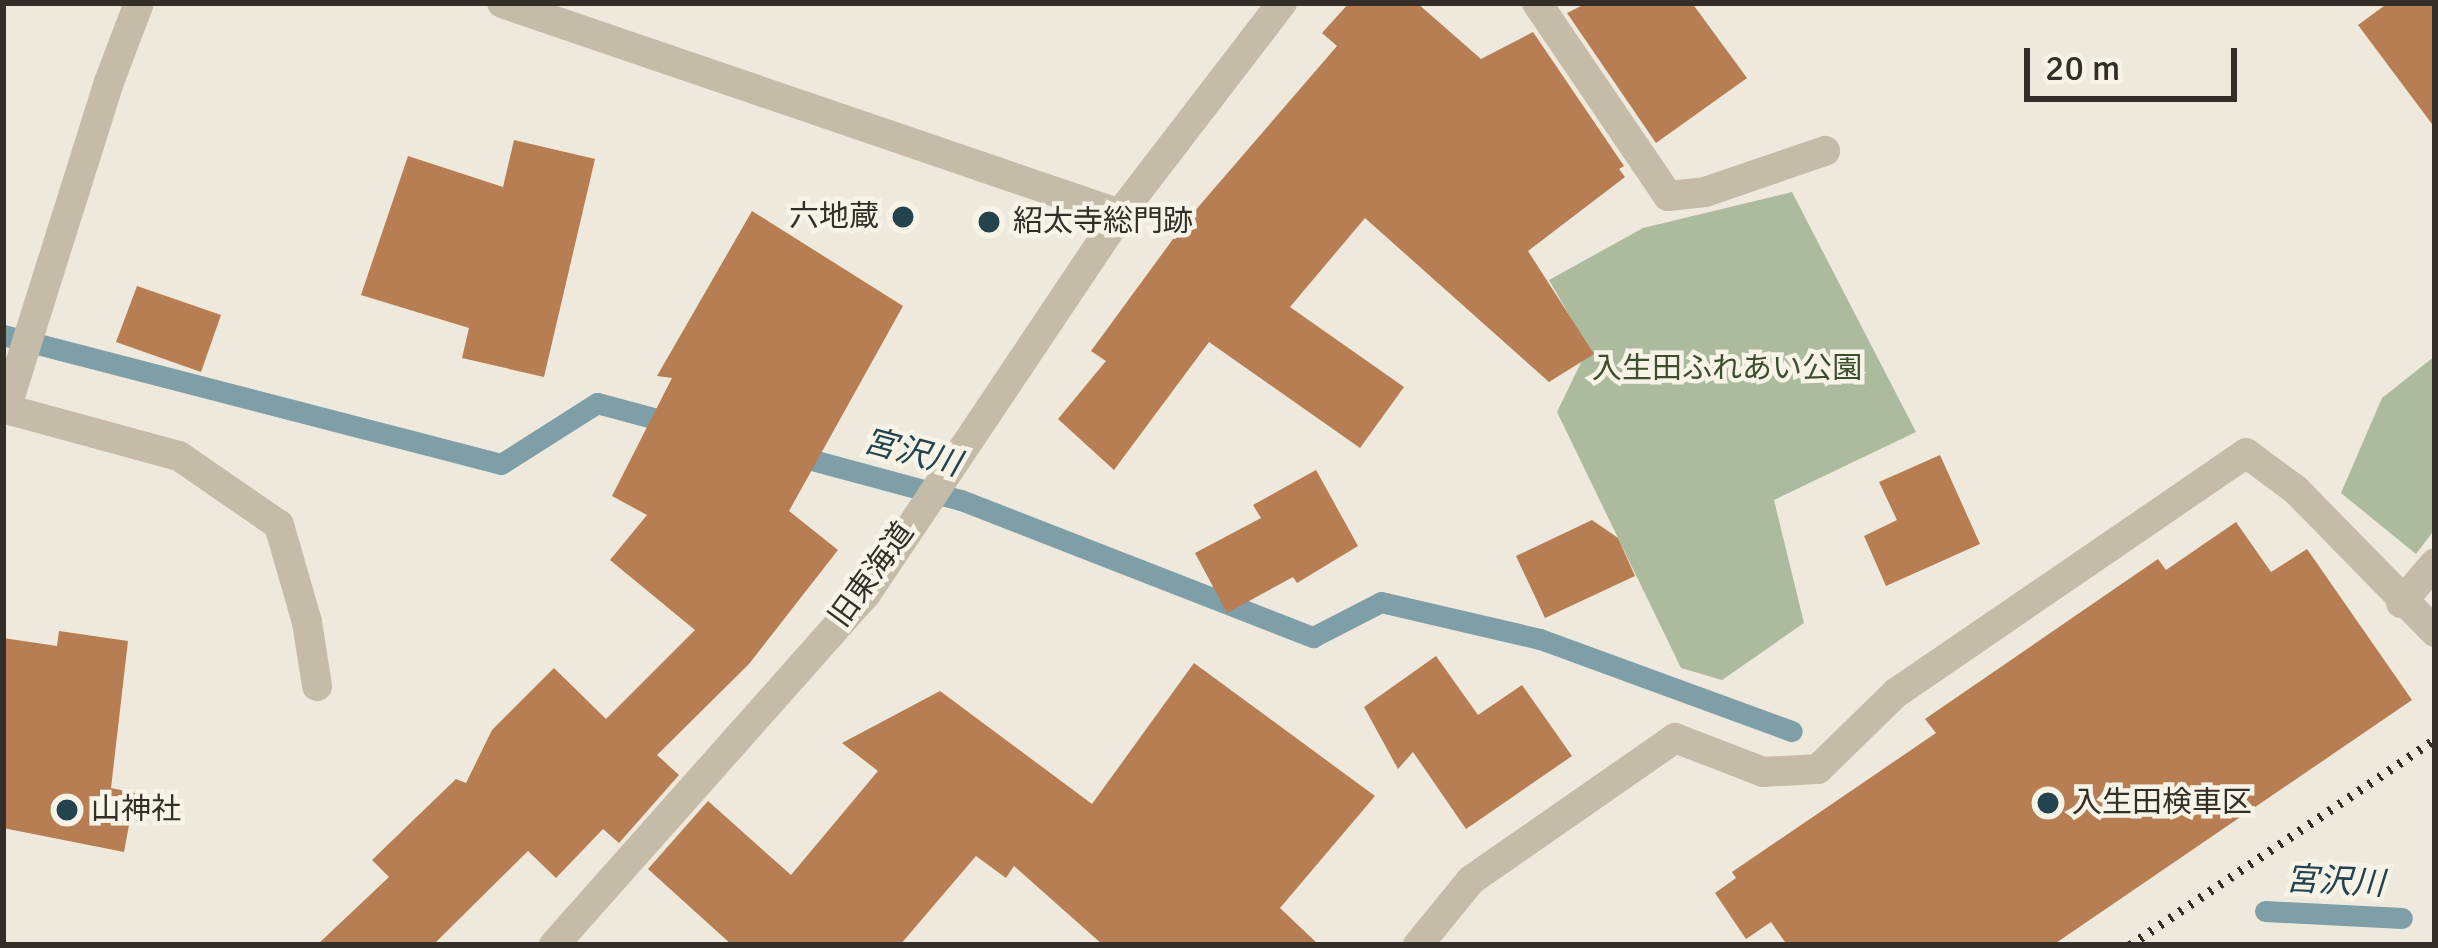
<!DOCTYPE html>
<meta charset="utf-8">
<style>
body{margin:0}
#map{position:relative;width:2438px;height:948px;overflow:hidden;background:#eee9dc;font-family:Signika,"Noto Sans JP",sans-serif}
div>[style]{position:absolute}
.green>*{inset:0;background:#acbb9e}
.stream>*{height:21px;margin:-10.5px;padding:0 10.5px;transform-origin:10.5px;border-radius:10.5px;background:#7e9ea8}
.building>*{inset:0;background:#b67e52}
.minor>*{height:30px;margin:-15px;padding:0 15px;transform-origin:15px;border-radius:15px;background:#c5bba9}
.rail>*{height:9px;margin-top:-4.5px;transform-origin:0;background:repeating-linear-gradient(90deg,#332e28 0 3px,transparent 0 12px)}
.dots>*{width:33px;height:33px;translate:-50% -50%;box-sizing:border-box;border:6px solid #f7f3e7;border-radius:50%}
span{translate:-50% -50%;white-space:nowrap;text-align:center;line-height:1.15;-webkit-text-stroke:9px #f7f3e7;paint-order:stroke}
.poi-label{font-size:30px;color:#332e28}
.right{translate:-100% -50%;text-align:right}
.left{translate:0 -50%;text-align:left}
.park-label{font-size:30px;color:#3d4e2f}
.street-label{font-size:30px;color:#332e28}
.water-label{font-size:33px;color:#23444f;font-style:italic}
.frame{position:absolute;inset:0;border:6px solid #332e28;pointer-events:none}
.scale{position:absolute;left:2024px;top:48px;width:213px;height:54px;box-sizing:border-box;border:6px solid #332e28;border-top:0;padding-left:15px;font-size:36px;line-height:42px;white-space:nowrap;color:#332e28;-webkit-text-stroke:9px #f7f3e7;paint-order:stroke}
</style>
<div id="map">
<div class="green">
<div style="clip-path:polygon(1792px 192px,1916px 432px,1774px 500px,1804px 623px,1722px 680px,1681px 668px,1557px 412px,1588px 348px,1549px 280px,1643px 228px)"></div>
<div style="clip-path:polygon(2435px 356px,2435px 529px,2416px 554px,2341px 493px,2382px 398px)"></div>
</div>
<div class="stream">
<div style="left:3px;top:335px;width:514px;rotate:14.52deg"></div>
<div style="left:501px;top:464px;width:114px;rotate:-32.4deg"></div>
<div style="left:597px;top:403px;width:85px;rotate:15deg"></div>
<div style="left:790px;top:454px;width:177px;rotate:15.1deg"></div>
<div style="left:961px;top:500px;width:378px;rotate:21.3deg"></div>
<div style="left:1313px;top:637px;width:76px;rotate:-27.2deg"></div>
<div style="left:1381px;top:602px;width:163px;rotate:13.1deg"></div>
<div style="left:1540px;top:639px;width:268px;rotate:20.1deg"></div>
<div style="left:2265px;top:911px;width:137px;rotate:2.9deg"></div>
</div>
<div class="building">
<div style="clip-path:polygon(1349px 3px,1417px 3px,1481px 59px,1533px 32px,1624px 166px,1619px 169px,1625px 177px,1528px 251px,1594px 354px,1549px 382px,1365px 218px,1290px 307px,1404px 387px,1360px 448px,1209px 342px,1114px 470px,1058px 419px,1106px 361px,1091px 351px,1187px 220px,1337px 46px,1322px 33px)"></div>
<div style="clip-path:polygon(1587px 3px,1692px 3px,1747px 78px,1656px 143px,1567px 13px)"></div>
<div style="clip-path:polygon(2388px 3px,2435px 3px,2435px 128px,2358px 25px)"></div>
<div style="clip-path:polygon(514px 140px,595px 159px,544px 377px,462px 358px,469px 328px,361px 295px,408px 156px,503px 187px)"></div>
<div style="clip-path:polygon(752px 211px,903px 306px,789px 511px,838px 550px,749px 664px,657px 755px,679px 775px,619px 843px,603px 829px,556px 878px,528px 851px,433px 945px,317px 945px,389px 877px,372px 860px,456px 779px,466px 783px,492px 730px,554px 668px,606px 719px,695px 630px,610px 560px,647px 515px,612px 496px,672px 378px,657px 376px)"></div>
<div style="clip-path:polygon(137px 286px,221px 315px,201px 372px,116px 342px)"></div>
<div style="clip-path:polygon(1940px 455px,1980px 544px,1886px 586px,1864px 536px,1897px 520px,1879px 482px)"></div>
<div style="clip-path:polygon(1316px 470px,1358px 546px,1297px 583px,1293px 577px,1227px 613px,1195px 553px,1261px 518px,1253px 505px)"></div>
<div style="clip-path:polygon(1592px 520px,1618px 538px,1635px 576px,1545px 618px,1516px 556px)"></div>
<div style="clip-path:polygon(2236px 522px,2271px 572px,2307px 549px,2412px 700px,2053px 945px,1787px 945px,1771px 922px,1746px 939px,1715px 893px,1736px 878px,1732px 872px,1936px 733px,1925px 719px,2158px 559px,2166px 570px)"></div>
<div style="clip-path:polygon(59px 631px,128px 641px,111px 788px,135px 793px,124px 852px,3px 828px,3px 638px,57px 646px)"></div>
<div style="clip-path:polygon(1436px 656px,1478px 715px,1522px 685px,1572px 756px,1466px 829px,1413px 752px,1398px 769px,1364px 707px)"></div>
<div style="clip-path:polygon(1194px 663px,1375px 796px,1280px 908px,1319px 945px,1103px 945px,1014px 866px,1006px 878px,976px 856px,900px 945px,732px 945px,648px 869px,708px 801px,791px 875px,878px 771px,842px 743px,940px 691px,1092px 804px)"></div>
</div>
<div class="minor">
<div style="left:139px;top:3px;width:85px;rotate:110.8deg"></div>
<div style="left:109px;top:82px;width:343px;rotate:107.5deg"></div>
<div style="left:6px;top:409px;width:179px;rotate:15.2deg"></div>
<div style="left:179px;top:456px;width:121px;rotate:34.6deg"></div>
<div style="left:279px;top:525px;width:101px;rotate:73.9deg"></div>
<div style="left:307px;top:622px;width:65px;rotate:81.1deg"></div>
<div style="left:502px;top:3px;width:653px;rotate:18.85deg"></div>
<div style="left:1537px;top:3px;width:233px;rotate:55.8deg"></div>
<div style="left:1668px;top:196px;width:37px;rotate:-6deg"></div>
<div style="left:1705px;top:192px;width:127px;rotate:-18.9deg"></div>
<div style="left:2401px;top:603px;width:52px;rotate:-49.6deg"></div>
<div style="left:554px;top:945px;width:470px;rotate:-48.4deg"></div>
<div style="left:866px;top:594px;width:457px;rotate:-56.2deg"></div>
<div style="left:1120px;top:214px;width:266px;rotate:-52.5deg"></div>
<div style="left:1418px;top:945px;width:84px;rotate:-50.8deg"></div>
<div style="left:1471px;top:880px;width:249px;rotate:-34.8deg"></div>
<div style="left:1675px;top:738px;width:94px;rotate:21.1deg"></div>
<div style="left:1763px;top:772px;width:55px;rotate:-3.1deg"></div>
<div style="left:1818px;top:769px;width:109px;rotate:-44.3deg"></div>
<div style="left:1896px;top:693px;width:424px;rotate:-34.4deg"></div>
<div style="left:2246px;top:453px;width:62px;rotate:36.5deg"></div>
<div style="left:2296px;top:490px;width:199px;rotate:45.6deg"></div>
</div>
<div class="rail">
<div style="left:2130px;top:945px;width:368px;rotate:-34deg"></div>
</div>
<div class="dots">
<div style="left:903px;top:217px;background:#23444f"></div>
<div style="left:989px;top:222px;background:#23444f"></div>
<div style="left:2048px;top:803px;background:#23444f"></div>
<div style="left:67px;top:810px;background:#23444f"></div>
</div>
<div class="poi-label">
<span class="right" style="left:879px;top:217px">六地蔵</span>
<span class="left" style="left:1013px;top:222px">紹太寺総門跡</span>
<span class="left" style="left:2072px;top:803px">入生田検車区</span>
<span class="left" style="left:91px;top:810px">山神社</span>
</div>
<div class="park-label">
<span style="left:1727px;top:369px">入生田ふれあい公園</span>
</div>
<div class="street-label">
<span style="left:872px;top:575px;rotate:-54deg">旧東海道</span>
</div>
<div class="water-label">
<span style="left:912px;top:453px;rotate:15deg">宮沢川</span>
<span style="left:2335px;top:882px;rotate:3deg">宮沢川</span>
</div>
<div class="frame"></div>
<div class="scale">20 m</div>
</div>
